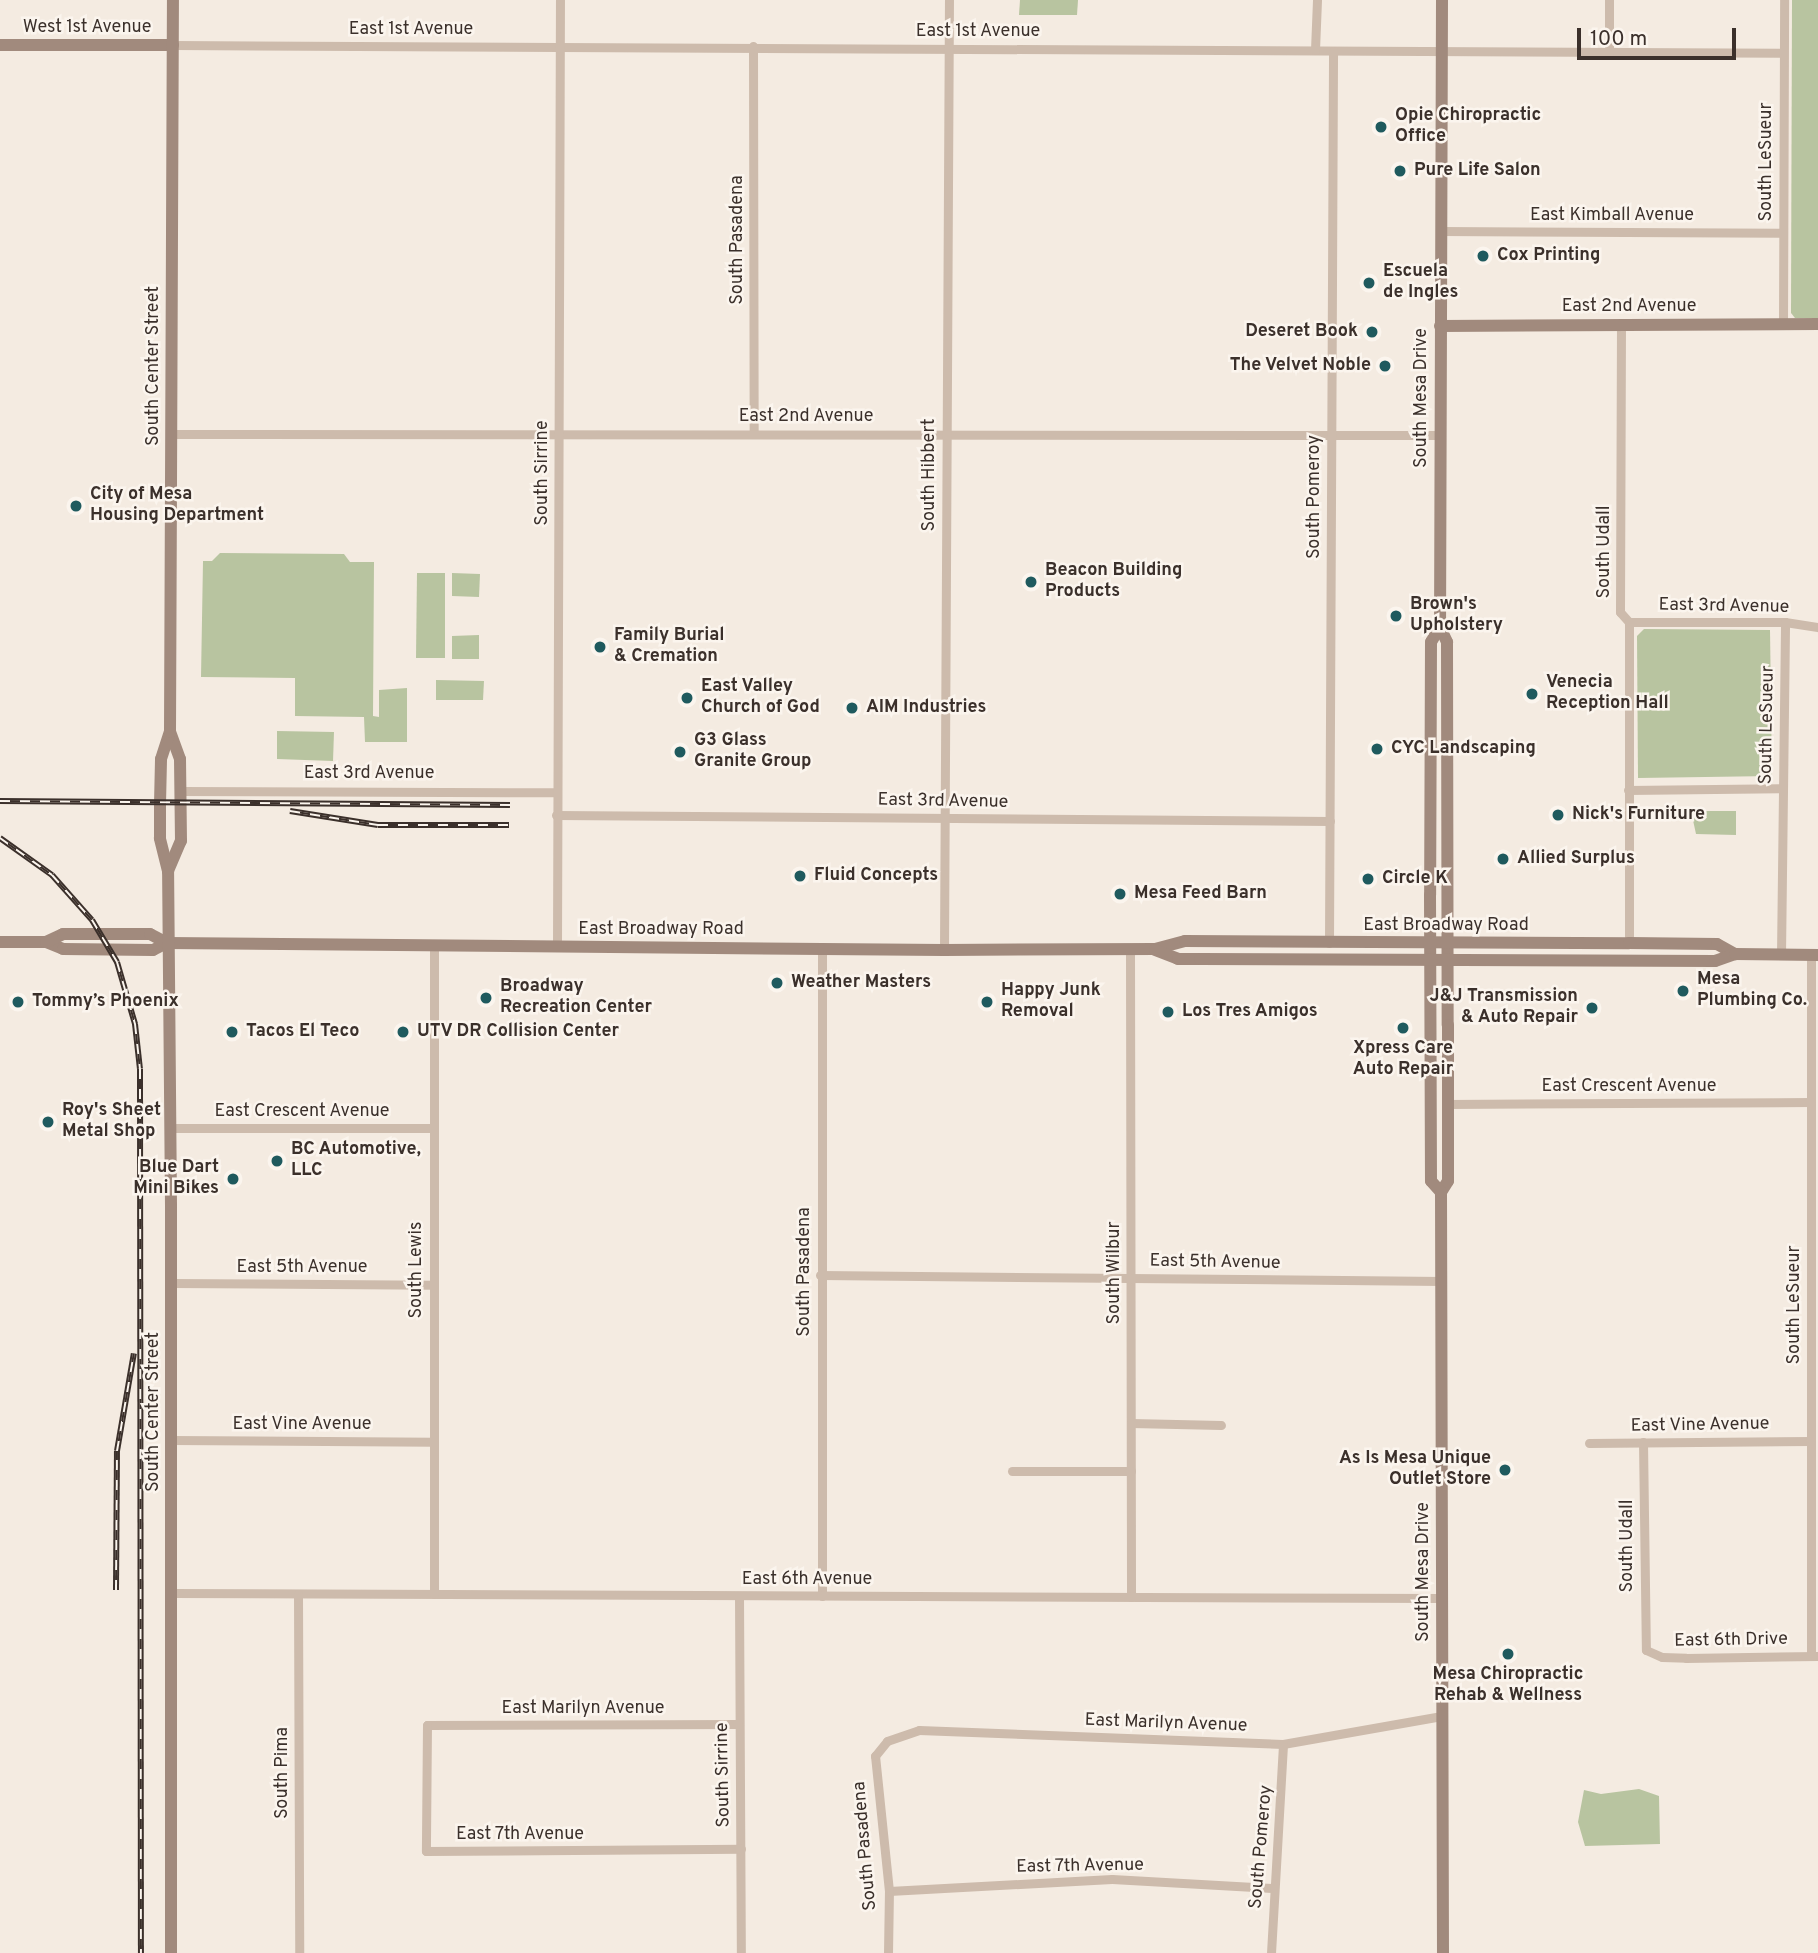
<!DOCTYPE html>
<meta charset="utf-8">
<style>
body{margin:0}
#map{position:relative;width:1818px;height:1953px;overflow:hidden;background:#f4ebe1;font-family:Overpass,sans-serif}
div>[style]{position:absolute}
.green>*{inset:0;background:#b8c4a0}
.street>*{height:9px;margin:-4.5px;padding:0 4.5px;transform-origin:4.5px;border-radius:4.5px;background:#cdbbac}
.secondary>*{height:12px;margin:-6px;padding:0 6px;transform-origin:6px;border-radius:6px;background:#a18a7d}
.rail>*{height:6px;margin-top:-3px;transform-origin:0;background:repeating-linear-gradient(90deg,#fbf5ee 0 10px,#3b302b 0 20px);box-sizing:border-box;border-block:2px solid #3b302b}
.dots>*{width:19px;height:19px;translate:-50% -50%;box-sizing:border-box;border:4px solid #fbf5ee;border-radius:50%}
span{translate:-50% -50%;white-space:nowrap;text-align:center;line-height:1.15;-webkit-text-stroke:5px #fbf5ee;paint-order:stroke}
.street-label{font-size:18px;color:#3b302b}
.poi-label{font-size:18px;color:#3b302b;font-weight:700}
.left{translate:0 -50%;text-align:left}
.right{translate:-100% -50%;text-align:right}
.scale{position:absolute;left:1577px;top:28px;width:159px;height:32px;box-sizing:border-box;border:4px solid #3b302b;border-top:0;padding-left:9px;font-size:21px;line-height:24px;white-space:nowrap;color:#3b302b;-webkit-text-stroke:5px #fbf5ee;paint-order:stroke}
</style>
<div id="map">
<div class="green">
<div style="clip-path:polygon(1020px 0,1078px 0,1077px 15px,1019px 15px)"></div>
<div style="clip-path:polygon(1792px 0,1818px 0,1818px 318px,1795px 318px,1791px 313px)"></div>
<div style="clip-path:polygon(220px 553px,344px 554px,350px 562px,374px 562px,373px 716px,379px 717px,379px 690px,407px 688px,407px 742px,365px 742px,364px 717px,295px 716px,295px 678px,201px 677px,203px 561px,212px 561px)"></div>
<div style="clip-path:polygon(417px 573px,445px 573px,445px 658px,416px 658px)"></div>
<div style="clip-path:polygon(452px 573px,480px 574px,479px 597px,452px 596px)"></div>
<div style="clip-path:polygon(1644px 629px,1770px 630px,1772px 776px,1638px 778px,1637px 636px)"></div>
<div style="clip-path:polygon(479px 635px,479px 659px,452px 659px,452px 636px)"></div>
<div style="clip-path:polygon(436px 680px,484px 681px,483px 700px,436px 700px)"></div>
<div style="clip-path:polygon(277px 731px,334px 732px,333px 761px,277px 759px)"></div>
<div style="clip-path:polygon(1691px 811px,1736px 811px,1736px 835px,1696px 834px)"></div>
<div style="clip-path:polygon(1639px 1789px,1659px 1796px,1660px 1844px,1585px 1846px,1578px 1822px,1584px 1790px,1601px 1794px)"></div>
</div>
<div class="street">
<div style="left:173px;top:45px;width:1610px;rotate:0.28deg"></div>
<div style="left:753px;top:46px;width:388px;rotate:89.9deg"></div>
<div style="left:1315px;top:50px;width:50px;rotate:-87.7deg"></div>
<div style="left:1609px;top:53px;width:53px;rotate:-90deg"></div>
<div style="left:1441px;top:231px;width:342px;rotate:0.3deg"></div>
<div style="left:1783px;top:324px;width:324px;rotate:-89.8deg"></div>
<div style="left:1621px;top:325px;width:287px;rotate:90.2deg"></div>
<div style="left:1620px;top:612px;width:13px;rotate:48deg"></div>
<div style="left:1629px;top:622px;width:321px;rotate:90deg"></div>
<div style="left:171px;top:434px;width:1269px;rotate:0.05deg"></div>
<div style="left:1629px;top:622px;width:156px"></div>
<div style="left:1785px;top:622px;width:33px;rotate:9deg"></div>
<div style="left:1628px;top:790px;width:155px;rotate:-0.7deg"></div>
<div style="left:181px;top:791px;width:376px;rotate:0.2deg"></div>
<div style="left:556px;top:815px;width:774px;rotate:0.44deg"></div>
<div style="left:1329px;top:943px;width:892px;rotate:-89.74deg"></div>
<div style="left:557px;top:947px;width:947px;rotate:-89.82deg"></div>
<div style="left:822px;top:949px;width:647px;rotate:90deg"></div>
<div style="left:1130px;top:949px;width:648px;rotate:89.91deg"></div>
<div style="left:944px;top:950px;width:950px;rotate:-89.7deg"></div>
<div style="left:1781px;top:955px;width:333px;rotate:-89.3deg"></div>
<div style="left:1811px;top:955px;width:701px;rotate:90deg"></div>
<div style="left:1448px;top:1104px;width:363px;rotate:-0.3deg"></div>
<div style="left:170px;top:1128px;width:264px"></div>
<div style="left:820px;top:1275px;width:622px;rotate:0.55deg"></div>
<div style="left:172px;top:1283px;width:261px;rotate:0.4deg"></div>
<div style="left:1131px;top:1423px;width:90px;rotate:1.3deg"></div>
<div style="left:171px;top:1440px;width:262px;rotate:0.4deg"></div>
<div style="left:1643px;top:1442px;width:208px;rotate:89.2deg"></div>
<div style="left:1646px;top:1650px;width:17px;rotate:24deg"></div>
<div style="left:1662px;top:1657px;width:24px;rotate:2deg"></div>
<div style="left:1686px;top:1658px;width:132px;rotate:-0.9deg"></div>
<div style="left:1589px;top:1443px;width:222px;rotate:-0.5deg"></div>
<div style="left:1012px;top:1471px;width:119px"></div>
<div style="left:172px;top:1593px;width:1270px;rotate:0.23deg"></div>
<div style="left:298px;top:1594px;width:359px;rotate:89.8deg"></div>
<div style="left:434px;top:1594px;width:648px;rotate:-90deg"></div>
<div style="left:739px;top:1596px;width:357px;rotate:89.7deg"></div>
<div style="left:738px;top:1724px;width:311px;rotate:179.8deg"></div>
<div style="left:427px;top:1725px;width:126px;rotate:90.5deg"></div>
<div style="left:426px;top:1851px;width:315px;rotate:-0.4deg"></div>
<div style="left:889px;top:1891px;width:223px;rotate:-3.1deg"></div>
<div style="left:1112px;top:1879px;width:160px;rotate:3.2deg"></div>
<div style="left:888px;top:1953px;width:62px;rotate:-89.1deg"></div>
<div style="left:889px;top:1891px;width:136px;rotate:-95.9deg"></div>
<div style="left:875px;top:1756px;width:19px;rotate:-51deg"></div>
<div style="left:887px;top:1741px;width:34px;rotate:-19deg"></div>
<div style="left:919px;top:1730px;width:364px;rotate:2.2deg"></div>
<div style="left:1283px;top:1744px;width:161px;rotate:-10deg"></div>
<div style="left:1271px;top:1953px;width:209px;rotate:-86.7deg"></div>
</div>
<div class="secondary">
<div style="left:1442px;top:0;width:627px;rotate:90.18deg"></div>
<div style="left:1440px;top:627px;width:17px;rotate:65deg"></div>
<div style="left:1447px;top:642px;width:383px;rotate:89.9deg"></div>
<div style="left:1448px;top:1025px;width:156px;rotate:90deg"></div>
<div style="left:1448px;top:1181px;width:13px;rotate:122deg"></div>
<div style="left:1441px;top:1192px;width:761px;rotate:89.85deg"></div>
<div style="left:0;top:45px;width:173px"></div>
<div style="left:1440px;top:326px;width:378px;rotate:-0.3deg"></div>
<div style="left:1440px;top:627px;width:17px;rotate:121deg"></div>
<div style="left:1431px;top:642px;width:253px;rotate:90.2deg"></div>
<div style="left:1430px;top:895px;width:286px;rotate:89.8deg"></div>
<div style="left:1431px;top:1181px;width:15px;rotate:48deg"></div>
<div style="left:168px;top:871px;width:33px;rotate:-67deg"></div>
<div style="left:181px;top:841px;width:82px;rotate:-90.7deg"></div>
<div style="left:180px;top:759px;width:29px;rotate:-110deg"></div>
<div style="left:0;top:942px;width:46px"></div>
<div style="left:46px;top:942px;width:18px;rotate:22deg"></div>
<div style="left:63px;top:949px;width:90px;rotate:0.6deg"></div>
<div style="left:153px;top:950px;width:16px;rotate:-27deg"></div>
<div style="left:167px;top:943px;width:777px;rotate:0.52deg"></div>
<div style="left:944px;top:950px;width:211px;rotate:-0.3deg"></div>
<div style="left:1155px;top:949px;width:31px;rotate:-15deg"></div>
<div style="left:1185px;top:941px;width:444px;rotate:0.3deg"></div>
<div style="left:1629px;top:943px;width:88px;rotate:0.7deg"></div>
<div style="left:1717px;top:944px;width:21px;rotate:29deg"></div>
<div style="left:46px;top:942px;width:19px;rotate:-25deg"></div>
<div style="left:63px;top:934px;width:87px"></div>
<div style="left:150px;top:934px;width:19px;rotate:28deg"></div>
<div style="left:1155px;top:950px;width:25px;rotate:21deg"></div>
<div style="left:1178px;top:959px;width:22px"></div>
<div style="left:1200px;top:959px;width:515px;rotate:0.22deg"></div>
<div style="left:1715px;top:961px;width:21px;rotate:-19deg"></div>
<div style="left:1735px;top:954px;width:83px;rotate:0.7deg"></div>
<div style="left:171px;top:1953px;width:748px;rotate:-90deg"></div>
<div style="left:171px;top:1205px;width:334px;rotate:-90.5deg"></div>
<div style="left:168px;top:871px;width:34px;rotate:-104deg"></div>
<div style="left:160px;top:838px;width:34px;rotate:-90deg"></div>
<div style="left:160px;top:804px;width:45px;rotate:-88.7deg"></div>
<div style="left:161px;top:759px;width:28px;rotate:-72deg"></div>
<div style="left:170px;top:732px;width:732px;rotate:-89.77deg"></div>
</div>
<div class="rail">
<div style="left:0;top:801px;width:510px;rotate:0.45deg"></div>
<div style="left:290px;top:811px;width:89px;rotate:9deg"></div>
<div style="left:378px;top:825px;width:131px"></div>
<div style="left:0;top:838px;width:64px;rotate:35.4deg"></div>
<div style="left:52px;top:875px;width:60px;rotate:48.4deg"></div>
<div style="left:92px;top:920px;width:49px;rotate:59.2deg"></div>
<div style="left:117px;top:962px;width:65px;rotate:73.8deg"></div>
<div style="left:135px;top:1024px;width:45px;rotate:83.7deg"></div>
<div style="left:140px;top:1069px;width:884px;rotate:89.94deg"></div>
<div style="left:116px;top:1590px;width:139px;rotate:-89.6deg"></div>
<div style="left:117px;top:1451px;width:99px;rotate:-80.2deg"></div>
</div>
<div class="dots">
<div style="left:1381px;top:127px;background:#1f5a5e"></div>
<div style="left:1400px;top:171px;background:#1f5a5e"></div>
<div style="left:1483px;top:256px;background:#1f5a5e"></div>
<div style="left:1369px;top:283px;background:#1f5a5e"></div>
<div style="left:1372px;top:332px;background:#1f5a5e"></div>
<div style="left:1385px;top:366px;background:#1f5a5e"></div>
<div style="left:76px;top:506px;background:#1f5a5e"></div>
<div style="left:1031px;top:582px;background:#1f5a5e"></div>
<div style="left:1396px;top:616px;background:#1f5a5e"></div>
<div style="left:600px;top:647px;background:#1f5a5e"></div>
<div style="left:1532px;top:694px;background:#1f5a5e"></div>
<div style="left:687px;top:698px;background:#1f5a5e"></div>
<div style="left:852px;top:708px;background:#1f5a5e"></div>
<div style="left:1377px;top:749px;background:#1f5a5e"></div>
<div style="left:680px;top:752px;background:#1f5a5e"></div>
<div style="left:1558px;top:815px;background:#1f5a5e"></div>
<div style="left:1503px;top:859px;background:#1f5a5e"></div>
<div style="left:800px;top:876px;background:#1f5a5e"></div>
<div style="left:1368px;top:879px;background:#1f5a5e"></div>
<div style="left:1120px;top:894px;background:#1f5a5e"></div>
<div style="left:777px;top:983px;background:#1f5a5e"></div>
<div style="left:1683px;top:991px;background:#1f5a5e"></div>
<div style="left:486px;top:998px;background:#1f5a5e"></div>
<div style="left:18px;top:1002px;background:#1f5a5e"></div>
<div style="left:987px;top:1002px;background:#1f5a5e"></div>
<div style="left:1592px;top:1008px;background:#1f5a5e"></div>
<div style="left:1168px;top:1012px;background:#1f5a5e"></div>
<div style="left:1403px;top:1028px;background:#1f5a5e"></div>
<div style="left:232px;top:1032px;background:#1f5a5e"></div>
<div style="left:403px;top:1032px;background:#1f5a5e"></div>
<div style="left:48px;top:1122px;background:#1f5a5e"></div>
<div style="left:277px;top:1161px;background:#1f5a5e"></div>
<div style="left:233px;top:1179px;background:#1f5a5e"></div>
<div style="left:1505px;top:1470px;background:#1f5a5e"></div>
<div style="left:1508px;top:1654px;background:#1f5a5e"></div>
</div>
<div class="street-label">
<span style="left:87px;top:28px">West 1st Avenue</span>
<span style="left:411px;top:30px">East 1st Avenue</span>
<span style="left:978px;top:32px">East 1st Avenue</span>
<span style="left:1767px;top:162px;rotate:-90deg">South LeSueur</span>
<span style="left:1612px;top:216px">East Kimball Avenue</span>
<span style="left:738px;top:240px;rotate:-90deg">South Pasadena</span>
<span style="left:1629px;top:307px">East 2nd Avenue</span>
<span style="left:154px;top:366px;rotate:-90deg">South Center Street</span>
<span style="left:1422px;top:398px;rotate:-90deg">South Mesa Drive</span>
<span style="left:806px;top:417px">East 2nd Avenue</span>
<span style="left:543px;top:473px;rotate:-90deg">South Sirrine</span>
<span style="left:930px;top:475px;rotate:-90deg">South Hibbert</span>
<span style="left:1315px;top:497px;rotate:-90deg">South Pomeroy</span>
<span style="left:1605px;top:552px;rotate:-90deg">South Udall</span>
<span style="left:1724px;top:607px;rotate:1deg">East 3rd Avenue</span>
<span style="left:1768px;top:725px;rotate:-89deg">South LeSueur</span>
<span style="left:369px;top:774px">East 3rd Avenue</span>
<span style="left:943px;top:802px;rotate:1deg">East 3rd Avenue</span>
<span style="left:1446px;top:926px">East Broadway Road</span>
<span style="left:661px;top:930px">East Broadway Road</span>
<span style="left:1629px;top:1087px">East Crescent Avenue</span>
<span style="left:302px;top:1112px">East Crescent Avenue</span>
<span style="left:1215px;top:1263px;rotate:1deg">East 5th Avenue</span>
<span style="left:302px;top:1268px">East 5th Avenue</span>
<span style="left:417px;top:1270px;rotate:-90deg">South Lewis</span>
<span style="left:805px;top:1272px;rotate:-90deg">South Pasadena</span>
<span style="left:1115px;top:1273px;rotate:-90deg">South Wilbur</span>
<span style="left:1795px;top:1305px;rotate:-90deg">South LeSueur</span>
<span style="left:154px;top:1412px;rotate:-90deg">South Center Street</span>
<span style="left:302px;top:1425px">East Vine Avenue</span>
<span style="left:1700px;top:1426px;rotate:-1deg">East Vine Avenue</span>
<span style="left:1628px;top:1546px;rotate:-90deg">South Udall</span>
<span style="left:1424px;top:1572px;rotate:-90deg">South Mesa Drive</span>
<span style="left:807px;top:1580px">East 6th Avenue</span>
<span style="left:1731px;top:1641px;rotate:-1deg">East 6th Drive</span>
<span style="left:583px;top:1709px">East Marilyn Avenue</span>
<span style="left:1166px;top:1724px;rotate:2deg">East Marilyn Avenue</span>
<span style="left:283px;top:1773px;rotate:-90deg">South Pima</span>
<span style="left:724px;top:1775px;rotate:-91deg">South Sirrine</span>
<span style="left:520px;top:1835px">East 7th Avenue</span>
<span style="left:866px;top:1846px;rotate:-95deg">South Pasadena</span>
<span style="left:1262px;top:1847px;rotate:-85deg">South Pomeroy</span>
<span style="left:1080px;top:1867px;rotate:-1deg">East 7th Avenue</span>
</div>
<div class="poi-label">
<span class="left" style="left:1395px;top:127px">Opie Chiropractic<br>Office</span>
<span class="left" style="left:1414px;top:171px">Pure Life Salon</span>
<span class="left" style="left:1497px;top:256px">Cox Printing</span>
<span class="left" style="left:1383px;top:283px">Escuela<br>de Ingles</span>
<span class="right" style="left:1358px;top:332px">Deseret Book</span>
<span class="right" style="left:1371px;top:366px">The Velvet Noble</span>
<span class="left" style="left:90px;top:506px">City of Mesa<br>Housing Department</span>
<span class="left" style="left:1045px;top:582px">Beacon Building<br>Products</span>
<span class="left" style="left:1410px;top:616px">Brown's<br>Upholstery</span>
<span class="left" style="left:614px;top:647px">Family Burial<br>&amp; Cremation</span>
<span class="left" style="left:1546px;top:694px">Venecia<br>Reception Hall</span>
<span class="left" style="left:701px;top:698px">East Valley<br>Church of God</span>
<span class="left" style="left:866px;top:708px">AIM Industries</span>
<span class="left" style="left:694px;top:752px">G3 Glass<br>Granite Group</span>
<span class="left" style="left:1391px;top:749px">CYC Landscaping</span>
<span class="left" style="left:1572px;top:815px">Nick's Furniture</span>
<span class="left" style="left:1517px;top:859px">Allied Surplus</span>
<span class="left" style="left:814px;top:876px">Fluid Concepts</span>
<span class="left" style="left:1382px;top:879px">Circle K</span>
<span class="left" style="left:1134px;top:894px">Mesa Feed Barn</span>
<span class="left" style="left:1697px;top:991px">Mesa<br>Plumbing Co.</span>
<span class="left" style="left:791px;top:983px">Weather Masters</span>
<span class="left" style="left:500px;top:998px">Broadway<br>Recreation Center</span>
<span class="left" style="left:1001px;top:1002px">Happy Junk<br>Removal</span>
<span class="right" style="left:1578px;top:1008px">J&amp;J Transmission<br>&amp; Auto Repair</span>
<span class="left" style="left:32px;top:1002px">Tommy’s Phoenix</span>
<span class="left" style="left:1182px;top:1012px">Los Tres Amigos</span>
<span class="left" style="left:246px;top:1032px">Tacos El Teco</span>
<span class="left" style="left:417px;top:1032px">UTV DR Collision Center</span>
<span style="left:1403px;top:1060px">Xpress Care<br>Auto Repair</span>
<span class="left" style="left:62px;top:1122px">Roy's Sheet<br>Metal Shop</span>
<span class="left" style="left:291px;top:1161px">BC Automotive,<br>LLC</span>
<span class="right" style="left:219px;top:1179px">Blue Dart<br>Mini Bikes</span>
<span class="right" style="left:1491px;top:1470px">As Is Mesa Unique<br>Outlet Store</span>
<span style="left:1508px;top:1686px">Mesa Chiropractic<br>Rehab &amp; Wellness</span>
</div>
<div class="scale">100 m</div>
</div>
